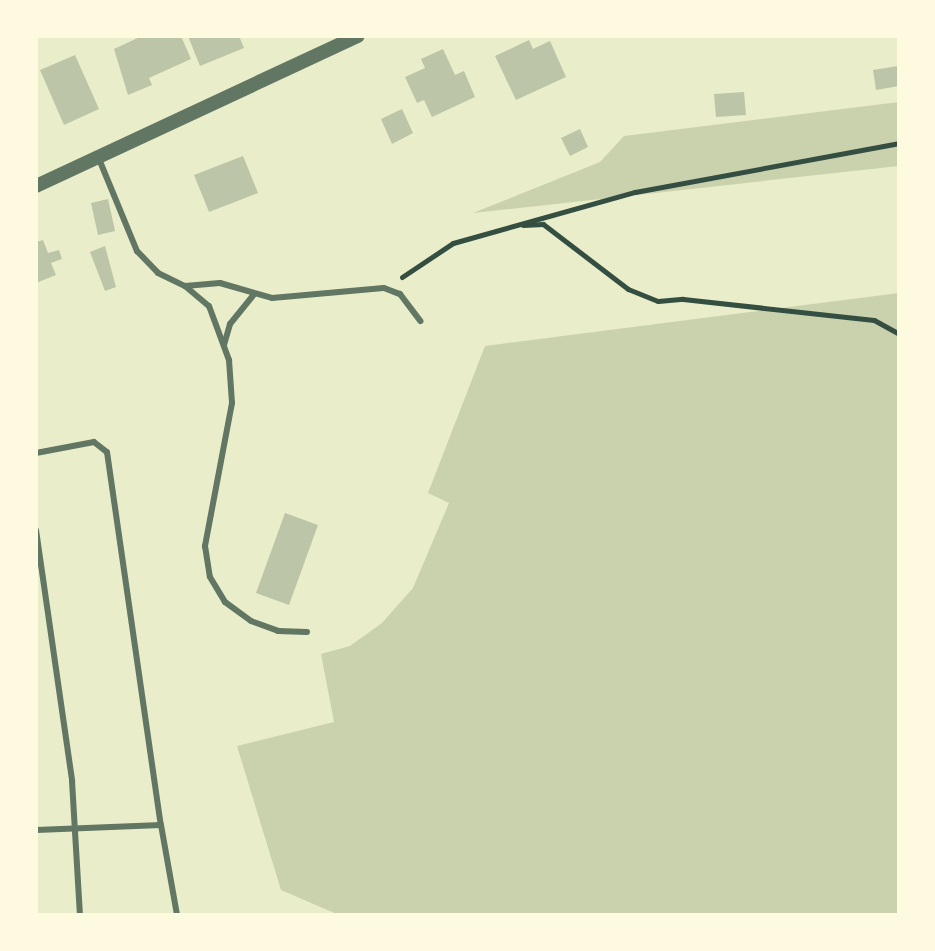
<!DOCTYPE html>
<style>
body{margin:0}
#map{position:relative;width:935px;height:951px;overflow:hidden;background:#e9edc9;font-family:"IBM Plex Sans",sans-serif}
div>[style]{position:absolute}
.green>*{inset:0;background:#cad2ad}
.building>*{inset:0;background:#bcc5a7}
.path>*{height:5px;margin:-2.5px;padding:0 2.5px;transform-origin:2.5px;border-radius:2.5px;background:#344e41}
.service>*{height:6px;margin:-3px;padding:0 3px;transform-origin:3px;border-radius:3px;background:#617663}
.tertiary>*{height:14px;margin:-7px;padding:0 7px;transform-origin:7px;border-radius:7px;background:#617663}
span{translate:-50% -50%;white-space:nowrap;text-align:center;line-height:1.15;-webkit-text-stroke:7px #fefae0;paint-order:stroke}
.frame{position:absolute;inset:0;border:38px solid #fefae0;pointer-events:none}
</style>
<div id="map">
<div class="green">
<div style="clip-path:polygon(899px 102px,899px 166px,473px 213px,600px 162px,624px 136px)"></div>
<div style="clip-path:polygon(899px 293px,899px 915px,339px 915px,281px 890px,237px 746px,334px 722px,321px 654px,350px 646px,382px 623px,413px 588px,449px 503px,428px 493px,485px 346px)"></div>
</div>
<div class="building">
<div style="clip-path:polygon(142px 36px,181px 36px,191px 59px,149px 78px,152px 85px,128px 95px,114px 49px)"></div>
<div style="clip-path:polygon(188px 36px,239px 36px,244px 48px,200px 66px)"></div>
<div style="clip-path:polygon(529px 40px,533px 49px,550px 41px,566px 77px,516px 100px,495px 56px)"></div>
<div style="clip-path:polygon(443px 49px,455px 75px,464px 71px,475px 97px,432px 117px,424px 100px,417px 103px,405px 77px,425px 68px,421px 59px)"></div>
<div style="clip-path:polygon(75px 55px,99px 109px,64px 125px,40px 70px)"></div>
<div style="clip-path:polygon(898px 66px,899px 86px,876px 90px,873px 70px)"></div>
<div style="clip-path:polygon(744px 92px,746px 115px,716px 117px,714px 94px)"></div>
<div style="clip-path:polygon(402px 109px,413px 133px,392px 144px,381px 119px)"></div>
<div style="clip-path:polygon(580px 129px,588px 147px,570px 156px,561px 138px)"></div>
<div style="clip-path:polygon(243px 156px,258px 193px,209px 212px,194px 175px)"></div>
<div style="clip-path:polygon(108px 199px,115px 231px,98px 235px,91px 203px)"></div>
<div style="clip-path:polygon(43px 240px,48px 253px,59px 250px,62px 259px,51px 263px,56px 275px,36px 283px,36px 242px)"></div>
<div style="clip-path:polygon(105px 246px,116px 287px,105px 291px,90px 252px)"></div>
<div style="clip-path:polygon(285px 513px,318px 525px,289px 605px,256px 593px)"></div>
</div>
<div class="path">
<div style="left:523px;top:225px;width:20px;rotate:-3deg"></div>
<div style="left:543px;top:224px;width:107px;rotate:37.4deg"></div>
<div style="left:628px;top:289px;width:32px;rotate:22deg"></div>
<div style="left:658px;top:301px;width:25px;rotate:-5deg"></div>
<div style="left:683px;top:299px;width:192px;rotate:6.3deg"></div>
<div style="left:874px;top:320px;width:29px;rotate:29deg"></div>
<div style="left:402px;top:277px;width:61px;rotate:-33.7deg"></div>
<div style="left:453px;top:243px;width:189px;rotate:-15.7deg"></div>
<div style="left:635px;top:192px;width:269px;rotate:-10.5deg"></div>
</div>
<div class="service">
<div style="left:99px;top:159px;width:100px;rotate:67.6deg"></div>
<div style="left:137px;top:251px;width:30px;rotate:46deg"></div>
<div style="left:158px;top:273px;width:30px;rotate:26deg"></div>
<div style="left:185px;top:286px;width:31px;rotate:40deg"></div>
<div style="left:209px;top:306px;width:58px;rotate:69.7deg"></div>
<div style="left:229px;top:360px;width:43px;rotate:86deg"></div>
<div style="left:232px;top:403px;width:146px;rotate:100.7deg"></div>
<div style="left:205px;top:546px;width:31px;rotate:81deg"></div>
<div style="left:210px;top:577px;width:29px;rotate:59deg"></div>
<div style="left:225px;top:602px;width:32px;rotate:36deg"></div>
<div style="left:251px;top:621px;width:29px;rotate:20deg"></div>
<div style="left:278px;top:631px;width:29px;rotate:2deg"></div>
<div style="left:185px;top:286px;width:35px;rotate:-5deg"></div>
<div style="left:220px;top:283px;width:54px;rotate:16.1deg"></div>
<div style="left:272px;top:298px;width:112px;rotate:-5.1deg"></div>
<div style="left:384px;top:288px;width:17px;rotate:21deg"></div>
<div style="left:400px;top:294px;width:34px;rotate:53deg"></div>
<div style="left:224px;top:345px;width:22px;rotate:-74deg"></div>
<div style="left:230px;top:324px;width:38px;rotate:-51deg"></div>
<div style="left:36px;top:453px;width:59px;rotate:-10.7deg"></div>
<div style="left:94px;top:442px;width:16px;rotate:38deg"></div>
<div style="left:107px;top:452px;width:377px;rotate:81.8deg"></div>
<div style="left:161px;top:825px;width:125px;rotate:177.7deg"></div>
<div style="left:36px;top:530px;width:254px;rotate:81.8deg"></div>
<div style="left:72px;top:781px;width:134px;rotate:86.6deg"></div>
<div style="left:161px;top:825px;width:91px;rotate:79.9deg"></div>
</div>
<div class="tertiary">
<div style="left:36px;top:186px;width:355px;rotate:-25deg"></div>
</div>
<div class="frame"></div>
</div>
